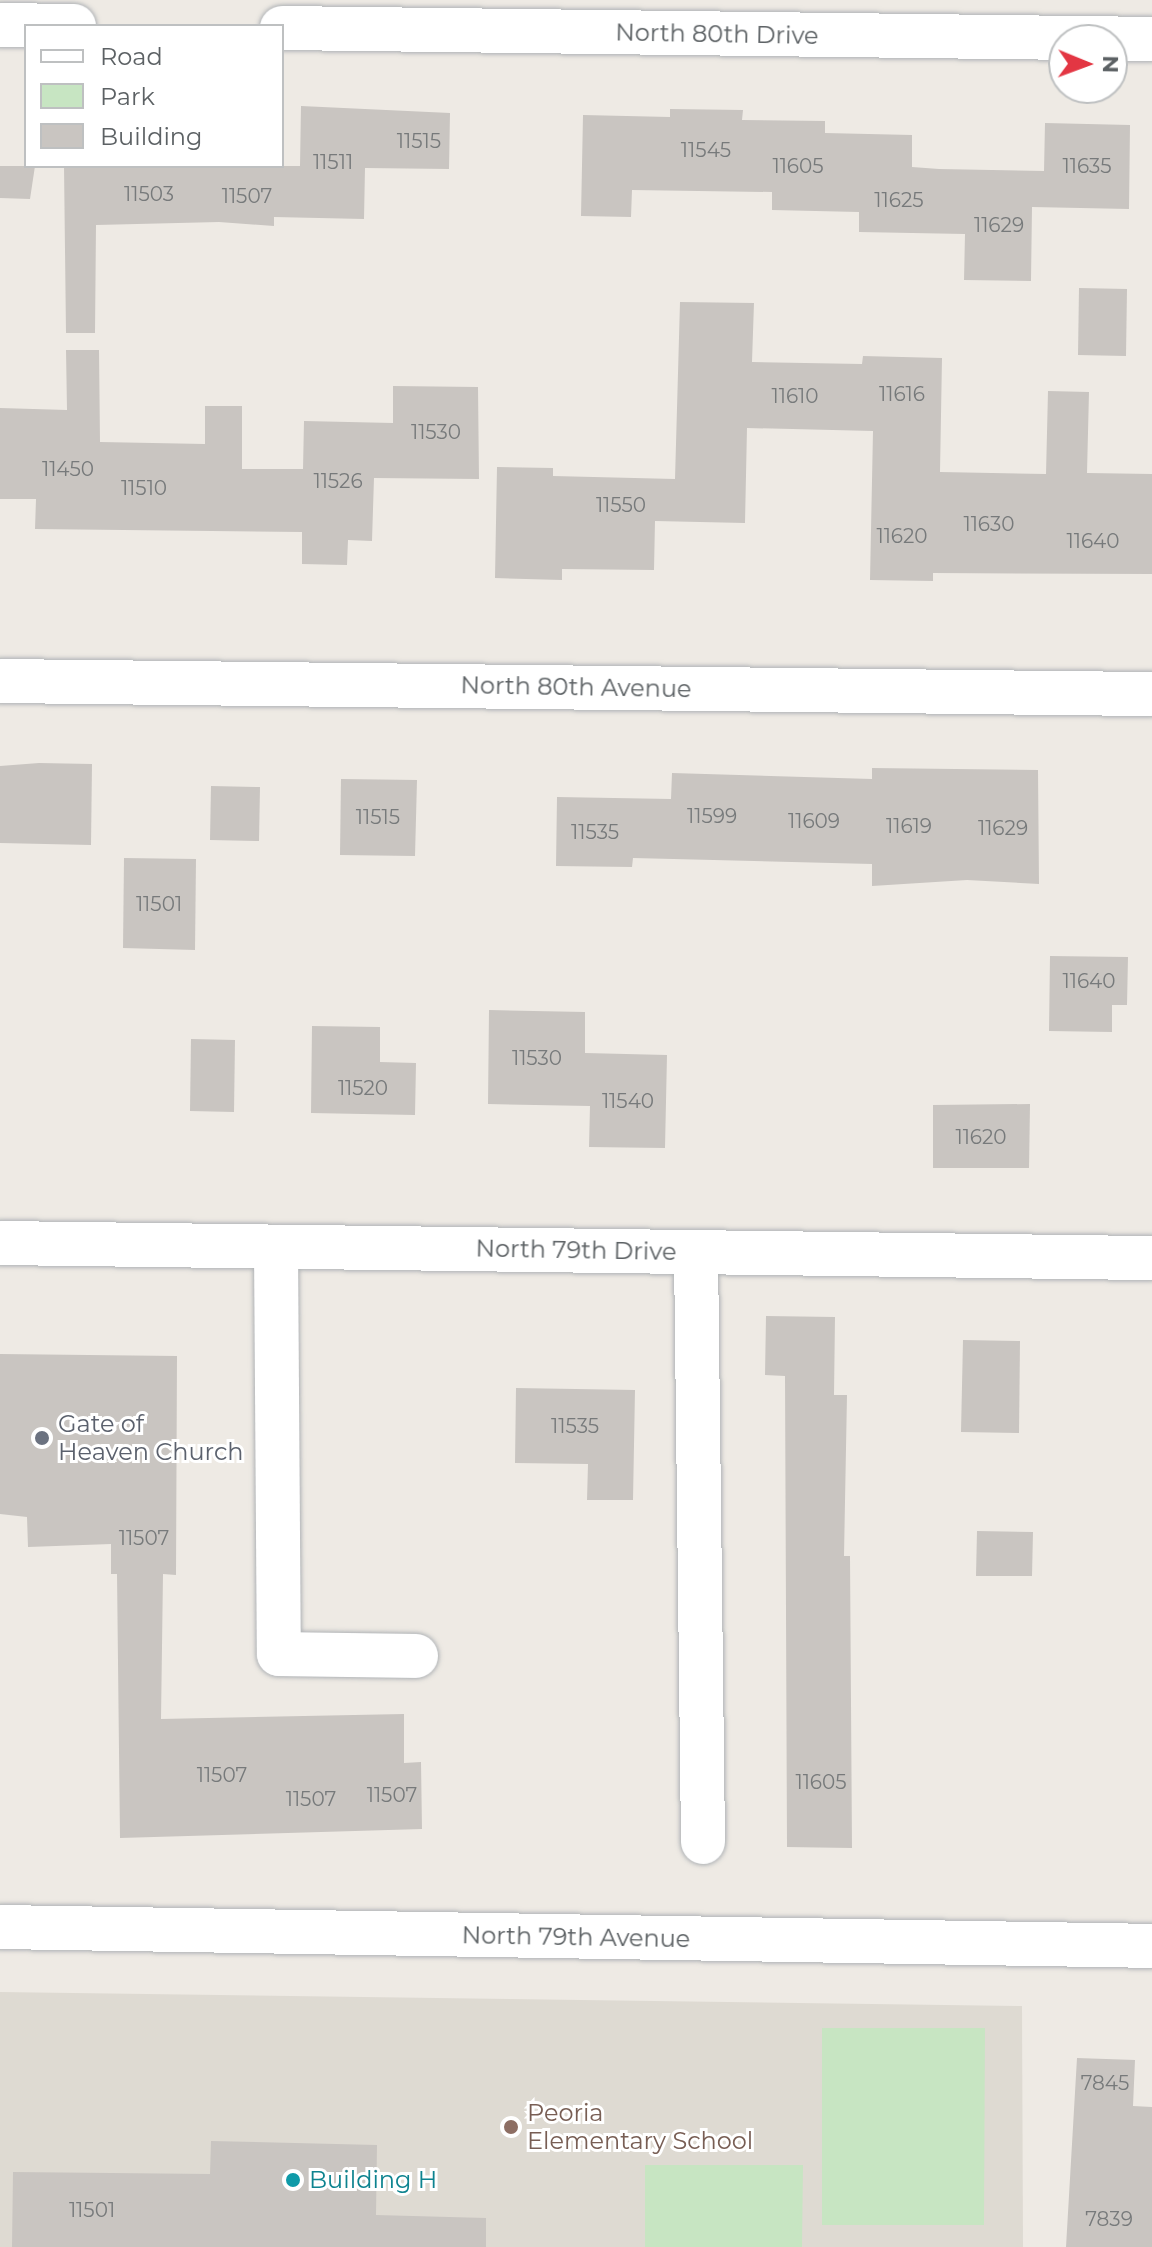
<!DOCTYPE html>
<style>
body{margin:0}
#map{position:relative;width:1152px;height:2247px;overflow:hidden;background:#eeeae4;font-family:Montserrat,sans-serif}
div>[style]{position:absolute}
.education>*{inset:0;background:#dedad2}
.green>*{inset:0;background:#c7e5c2}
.building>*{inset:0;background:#c9c5c1}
.roads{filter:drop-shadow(0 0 2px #b0b3b6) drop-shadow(0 0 2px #b0b3b6)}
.minor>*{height:44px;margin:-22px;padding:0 22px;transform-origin:22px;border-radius:22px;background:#fff}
.dots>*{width:22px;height:22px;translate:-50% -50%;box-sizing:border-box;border:4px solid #fff;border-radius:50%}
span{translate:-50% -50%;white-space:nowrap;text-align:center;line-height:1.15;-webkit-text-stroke:6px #fff;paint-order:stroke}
.number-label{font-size:20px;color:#777a7b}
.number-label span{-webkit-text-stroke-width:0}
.street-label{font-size:24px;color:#5c6164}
.worship-label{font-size:24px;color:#5b616d}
.left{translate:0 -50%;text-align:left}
.education-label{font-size:24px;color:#785e54}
.culture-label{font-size:24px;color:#0d838f}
.legend{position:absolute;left:24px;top:24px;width:260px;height:144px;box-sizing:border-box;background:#fff;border:2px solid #bec0c1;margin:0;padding:10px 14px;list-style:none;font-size:24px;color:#5c6164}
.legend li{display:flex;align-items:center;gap:16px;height:40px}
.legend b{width:40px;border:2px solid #bec0c1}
.north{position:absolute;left:1048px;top:24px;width:80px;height:80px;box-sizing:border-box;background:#fff;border:2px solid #bec0c1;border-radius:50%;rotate:91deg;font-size:22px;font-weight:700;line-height:32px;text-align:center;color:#5c6164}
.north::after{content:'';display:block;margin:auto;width:28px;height:36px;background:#e33643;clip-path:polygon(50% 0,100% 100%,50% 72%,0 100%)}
</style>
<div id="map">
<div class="education">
<div style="clip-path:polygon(0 1992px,1022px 2006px,1023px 2247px,0 2247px)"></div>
</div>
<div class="green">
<div style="clip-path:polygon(822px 2028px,985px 2028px,984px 2225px,822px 2225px)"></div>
<div style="clip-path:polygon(645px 2165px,803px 2165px,802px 2247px,645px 2247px)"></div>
</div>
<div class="building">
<div style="clip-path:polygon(301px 106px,450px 113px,449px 169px,365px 168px,364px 219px,274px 217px,274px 226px,219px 222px,96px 225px,95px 333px,66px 333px,64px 166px,300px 166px)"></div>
<div style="clip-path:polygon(670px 109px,743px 110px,742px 120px,825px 121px,825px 133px,912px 135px,912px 167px,939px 169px,1044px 171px,1045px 123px,1130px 125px,1129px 209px,1032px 207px,1031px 281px,964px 280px,965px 234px,859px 232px,859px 212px,772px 210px,772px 192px,632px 190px,631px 217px,581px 216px,583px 115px,670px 117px)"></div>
<div style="clip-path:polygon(0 166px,35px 166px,30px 199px,0 198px)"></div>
<div style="clip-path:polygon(1079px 288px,1127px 289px,1126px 356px,1078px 355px)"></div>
<div style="clip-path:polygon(680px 302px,754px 303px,752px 362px,862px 364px,863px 356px,942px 358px,940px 472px,1046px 474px,1048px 391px,1089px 392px,1087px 473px,1152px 474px,1152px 574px,933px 573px,933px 581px,870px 580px,873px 431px,747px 428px,745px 523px,655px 521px,654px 570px,562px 569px,562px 580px,495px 578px,497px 467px,553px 468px,553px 476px,675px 479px)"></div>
<div style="clip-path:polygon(66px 350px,99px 350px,100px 442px,205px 444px,205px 406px,242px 406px,242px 469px,303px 469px,304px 421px,393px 423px,393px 386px,478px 387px,479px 479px,374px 478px,372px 541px,348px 540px,347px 565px,302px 564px,302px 532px,35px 529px,36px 499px,0 499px,0 408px,67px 410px)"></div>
<div style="clip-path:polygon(39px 763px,92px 764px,91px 845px,0 843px,0 766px)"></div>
<div style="clip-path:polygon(872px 768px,1038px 770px,1039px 884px,967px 880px,872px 886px,872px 864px,633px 858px,632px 867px,556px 866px,557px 797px,671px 799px,672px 773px,872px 779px)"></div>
<div style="clip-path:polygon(341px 779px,417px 780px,415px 856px,340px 855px)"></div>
<div style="clip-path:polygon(211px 786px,260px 787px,259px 841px,210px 840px)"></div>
<div style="clip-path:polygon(124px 858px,196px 859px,195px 950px,123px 948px)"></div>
<div style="clip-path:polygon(1050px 956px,1128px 957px,1127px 1005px,1112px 1005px,1112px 1032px,1049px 1031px)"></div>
<div style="clip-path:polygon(489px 1010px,585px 1012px,585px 1053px,667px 1055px,665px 1148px,589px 1147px,590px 1106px,488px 1104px)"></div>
<div style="clip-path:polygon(312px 1026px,380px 1027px,380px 1062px,416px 1063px,415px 1115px,311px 1113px)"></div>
<div style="clip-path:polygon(191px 1039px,235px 1040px,234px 1112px,190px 1111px)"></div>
<div style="clip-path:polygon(1030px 1104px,1029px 1168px,933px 1168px,933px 1105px)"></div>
<div style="clip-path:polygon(766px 1316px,835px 1317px,834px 1395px,847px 1395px,844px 1556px,850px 1556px,852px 1848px,787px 1847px,785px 1376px,765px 1375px)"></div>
<div style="clip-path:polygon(963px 1340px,1020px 1341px,1019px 1433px,961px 1432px)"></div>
<div style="clip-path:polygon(0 1354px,177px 1356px,176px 1575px,163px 1574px,161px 1719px,404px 1714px,404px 1763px,421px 1762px,422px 1829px,120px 1838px,117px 1574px,111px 1574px,111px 1544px,28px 1547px,27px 1517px,0 1514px)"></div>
<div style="clip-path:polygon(516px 1388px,635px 1390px,633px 1500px,587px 1500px,588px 1464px,515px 1463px)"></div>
<div style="clip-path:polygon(977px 1531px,1033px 1532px,1032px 1576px,976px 1576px)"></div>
<div style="clip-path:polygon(1077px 2058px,1135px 2060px,1133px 2106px,1152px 2107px,1152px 2247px,1066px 2247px)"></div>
<div style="clip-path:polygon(211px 2141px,377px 2145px,376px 2215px,486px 2218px,486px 2247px,12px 2247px,13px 2172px,210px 2174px)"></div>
</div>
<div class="roads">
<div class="minor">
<div style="left:0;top:25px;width:74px;rotate:0.8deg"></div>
<div style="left:282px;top:28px;width:870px;rotate:0.72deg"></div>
<div style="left:0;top:681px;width:1152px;rotate:0.65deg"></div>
<div style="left:0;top:1243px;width:1152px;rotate:0.75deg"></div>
<div style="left:276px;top:1247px;width:407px;rotate:89.6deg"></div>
<div style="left:279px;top:1654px;width:137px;rotate:0.8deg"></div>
<div style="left:696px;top:1252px;width:590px;rotate:89.32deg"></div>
<div style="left:0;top:1927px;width:1152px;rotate:0.94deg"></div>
</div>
</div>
<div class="dots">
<div style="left:42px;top:1438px;background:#6b7280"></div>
<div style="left:511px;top:2127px;background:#8d6e63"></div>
<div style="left:293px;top:2180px;background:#0f9aa8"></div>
</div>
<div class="number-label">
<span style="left:419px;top:141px">11515</span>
<span style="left:706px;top:150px">11545</span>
<span style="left:333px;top:162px">11511</span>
<span style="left:798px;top:166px">11605</span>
<span style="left:1087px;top:166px">11635</span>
<span style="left:149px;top:194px">11503</span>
<span style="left:247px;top:196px">11507</span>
<span style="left:899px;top:200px">11625</span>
<span style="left:999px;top:225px">11629</span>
<span style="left:902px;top:394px">11616</span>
<span style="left:795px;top:396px">11610</span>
<span style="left:436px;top:432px">11530</span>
<span style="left:68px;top:469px">11450</span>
<span style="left:338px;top:481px">11526</span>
<span style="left:144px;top:488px">11510</span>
<span style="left:621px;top:505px">11550</span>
<span style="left:989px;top:524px">11630</span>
<span style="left:902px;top:536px">11620</span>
<span style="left:1093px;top:541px">11640</span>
<span style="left:712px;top:816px">11599</span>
<span style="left:378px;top:817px">11515</span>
<span style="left:814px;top:821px">11609</span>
<span style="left:909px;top:826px">11619</span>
<span style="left:1003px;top:828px">11629</span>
<span style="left:595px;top:832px">11535</span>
<span style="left:159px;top:904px">11501</span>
<span style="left:1089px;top:981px">11640</span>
<span style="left:537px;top:1058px">11530</span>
<span style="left:363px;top:1088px">11520</span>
<span style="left:628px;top:1101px">11540</span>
<span style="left:981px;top:1137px">11620</span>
<span style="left:575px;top:1426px">11535</span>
<span style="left:144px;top:1538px">11507</span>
<span style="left:222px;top:1775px">11507</span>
<span style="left:821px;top:1782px">11605</span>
<span style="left:392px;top:1795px">11507</span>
<span style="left:311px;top:1799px">11507</span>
<span style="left:1105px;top:2083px">7845</span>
<span style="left:92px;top:2210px">11501</span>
<span style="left:1109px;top:2219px">7839</span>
</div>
<div class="street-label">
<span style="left:717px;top:34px;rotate:1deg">North 80th Drive</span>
<span style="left:576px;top:687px;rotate:1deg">North 80th Avenue</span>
<span style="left:576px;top:1250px;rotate:1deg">North 79th Drive</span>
<span style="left:576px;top:1937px;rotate:1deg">North 79th Avenue</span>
</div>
<div class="worship-label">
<span class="left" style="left:58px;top:1438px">Gate of<br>Heaven Church</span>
</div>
<div class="education-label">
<span class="left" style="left:527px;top:2127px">Peoria<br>Elementary School</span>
</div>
<div class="culture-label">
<span class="left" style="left:309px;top:2180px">Building H</span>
</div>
<ul class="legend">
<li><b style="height:10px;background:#fff"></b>Road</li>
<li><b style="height:22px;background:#c7e5c2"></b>Park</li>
<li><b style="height:22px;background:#c9c5c1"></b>Building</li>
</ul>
<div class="north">N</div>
</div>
